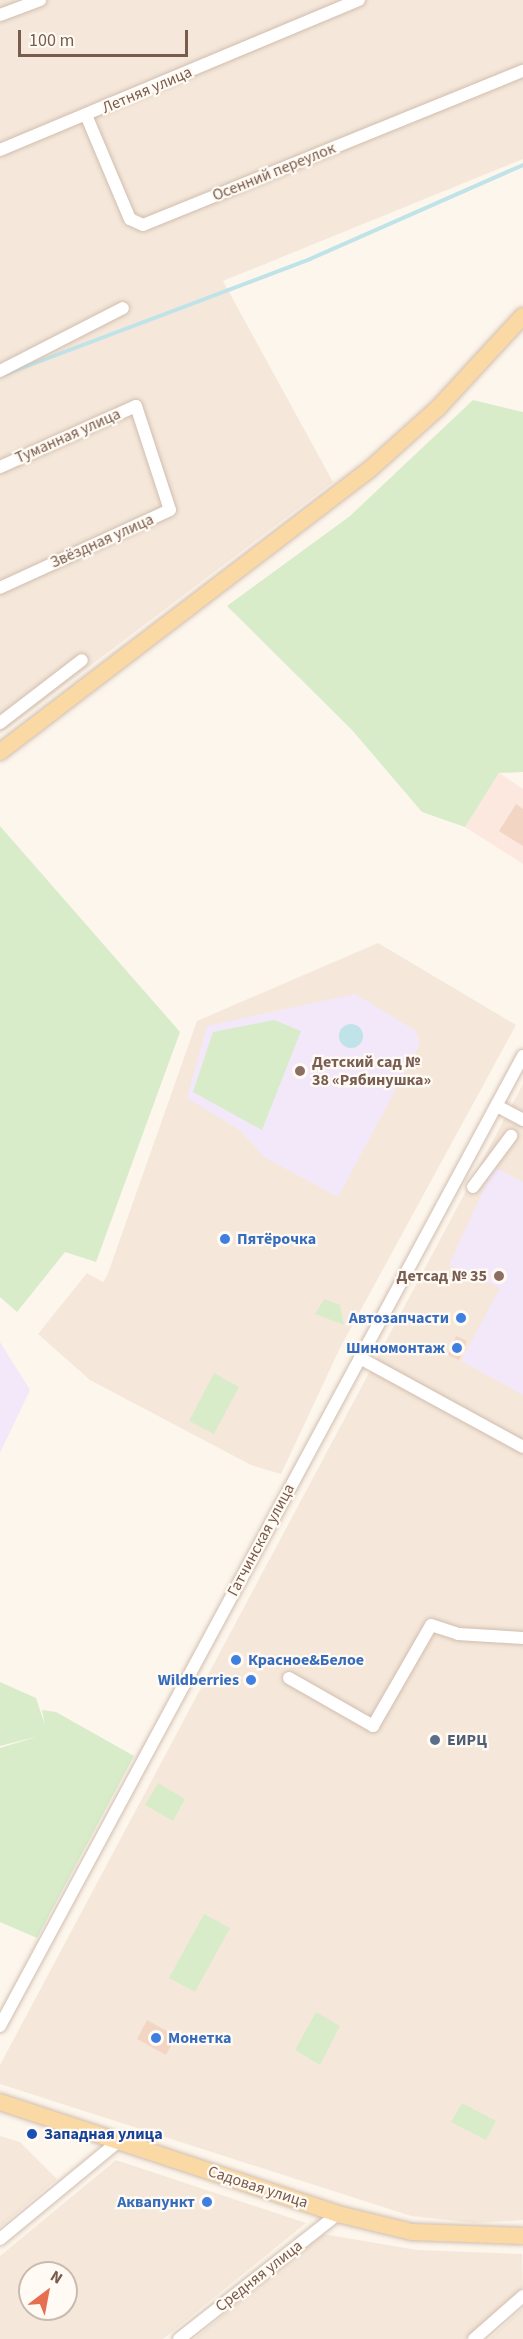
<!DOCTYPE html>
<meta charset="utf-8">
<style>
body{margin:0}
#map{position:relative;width:523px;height:2339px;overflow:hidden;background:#fdf6ec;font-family:"Source Sans 3",sans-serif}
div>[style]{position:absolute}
.residential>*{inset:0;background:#f5e8da}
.commercial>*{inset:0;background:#fde8e0}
.education>*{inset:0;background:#f3e8fa}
.green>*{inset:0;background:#d8ecc9}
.water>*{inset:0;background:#bfe3e8}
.round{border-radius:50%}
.stream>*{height:4px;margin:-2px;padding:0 2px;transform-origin:2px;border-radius:2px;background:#bfe3e8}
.building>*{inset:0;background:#f3d5c3}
.roads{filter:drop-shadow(0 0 2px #d1beb0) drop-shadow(0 0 2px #d1beb0)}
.minor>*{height:12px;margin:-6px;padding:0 6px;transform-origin:6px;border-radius:6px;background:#fff}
.major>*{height:16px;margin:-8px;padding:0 8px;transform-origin:8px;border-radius:8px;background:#fbd9a5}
.dots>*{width:16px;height:16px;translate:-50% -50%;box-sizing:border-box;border:3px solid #fffaf3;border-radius:50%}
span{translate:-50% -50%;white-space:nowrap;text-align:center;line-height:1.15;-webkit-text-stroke:4.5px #fffaf3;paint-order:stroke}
.street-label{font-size:16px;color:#7a5c4d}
.education-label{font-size:16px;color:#785e54;font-weight:700}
.left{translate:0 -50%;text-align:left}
.right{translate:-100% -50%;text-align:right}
.shop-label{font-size:16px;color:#366cbe;font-weight:700}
.service-label{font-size:16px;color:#4e5e75;font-weight:700}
.transit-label{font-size:16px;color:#164399;font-weight:700}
.north{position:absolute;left:18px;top:2261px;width:60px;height:60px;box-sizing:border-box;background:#fffaf3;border:2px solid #cabbb1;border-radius:50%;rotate:32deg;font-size:16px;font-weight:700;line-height:24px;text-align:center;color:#7a5c4d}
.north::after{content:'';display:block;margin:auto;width:21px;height:27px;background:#e76f51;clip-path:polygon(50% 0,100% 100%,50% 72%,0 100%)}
.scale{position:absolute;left:18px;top:30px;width:170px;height:27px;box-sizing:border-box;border:3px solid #7a5c4d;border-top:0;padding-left:8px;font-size:18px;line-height:21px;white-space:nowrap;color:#7a5c4d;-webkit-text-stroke:4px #fffaf3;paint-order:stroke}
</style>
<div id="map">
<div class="residential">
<div style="clip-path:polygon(0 0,523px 0,523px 159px,223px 281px,333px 482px,0 734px)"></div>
<div style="clip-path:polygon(378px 943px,516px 1025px,340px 1348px,281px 1474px,251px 1465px,90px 1380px,38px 1334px,87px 1273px,103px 1282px,107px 1276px,197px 1021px)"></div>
<div style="clip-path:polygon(523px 1084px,523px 2220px,474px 2223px,411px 2216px,0 2084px,0 2065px)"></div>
<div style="clip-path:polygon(0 2136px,20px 2142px,57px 2179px,0 2227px)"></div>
<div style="clip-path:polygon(evenodd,116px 2160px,306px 2223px,163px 2339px,0 2339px,0 2256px,116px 2160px,30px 2273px,66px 2273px,66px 2309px,30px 2309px,30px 2273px)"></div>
<div style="clip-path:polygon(323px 2234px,417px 2250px,522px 2254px,523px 2287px,466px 2339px,194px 2339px)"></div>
<div style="clip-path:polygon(523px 2308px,523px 2339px,489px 2339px)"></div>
</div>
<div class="commercial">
<div style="clip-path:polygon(499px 773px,523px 789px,523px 864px,465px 827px)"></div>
</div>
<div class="education">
<div style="clip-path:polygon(355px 994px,416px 1031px,420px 1044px,338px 1197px,264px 1157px,241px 1131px,187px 1098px,207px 1026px)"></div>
<div style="clip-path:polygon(494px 1167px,523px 1182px,523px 1395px,461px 1361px,500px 1288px,449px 1265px)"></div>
<div style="clip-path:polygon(0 1342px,30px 1390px,0 1453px)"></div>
</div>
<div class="green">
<div style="clip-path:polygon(473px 400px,523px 412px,523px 772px,499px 773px,465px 827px,422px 812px,352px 730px,227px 606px,350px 516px)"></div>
<div style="clip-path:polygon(0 826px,180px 1032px,96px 1262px,65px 1252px,17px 1312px,0 1297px)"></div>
<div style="clip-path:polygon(274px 1020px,301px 1031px,262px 1130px,193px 1092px,213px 1032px)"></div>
<div style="clip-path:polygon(324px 1299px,340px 1305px,344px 1325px,315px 1314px)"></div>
<div style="clip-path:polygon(214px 1373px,239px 1387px,214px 1434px,189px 1421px)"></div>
<div style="clip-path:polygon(0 1682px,36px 1698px,45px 1725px,42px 1710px,56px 1712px,134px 1756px,37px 1938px,0 1922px,0 1748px,39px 1736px,0 1746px)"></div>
<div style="clip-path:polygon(158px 1783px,185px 1799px,173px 1821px,145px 1805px)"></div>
<div style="clip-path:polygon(204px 1914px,230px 1928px,195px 1992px,169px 1978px)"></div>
<div style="clip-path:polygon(316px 2012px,340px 2026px,320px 2065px,295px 2050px)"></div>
<div style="clip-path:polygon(462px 2103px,496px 2121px,486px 2140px,451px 2122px)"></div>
</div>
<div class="water">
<div class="round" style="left:339px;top:1024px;width:24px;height:24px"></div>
</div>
<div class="stream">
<div style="left:6px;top:374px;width:325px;rotate:-20.7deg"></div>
<div style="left:310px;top:259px;width:233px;rotate:-23.8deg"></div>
</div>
<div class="building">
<div style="clip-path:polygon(516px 804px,523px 809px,523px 846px,499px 831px)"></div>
<div style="clip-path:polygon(456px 1336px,467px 1341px,459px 1360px,448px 1355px)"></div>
<div style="clip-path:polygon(147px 2020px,176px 2036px,166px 2055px,137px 2039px)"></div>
</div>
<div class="roads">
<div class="minor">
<div style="left:0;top:15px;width:43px;rotate:-20.6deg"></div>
<div style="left:86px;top:115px;width:113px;rotate:67.1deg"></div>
<div style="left:130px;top:219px;width:14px;rotate:25deg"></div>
<div style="left:143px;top:225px;width:410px;rotate:-22.1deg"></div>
<div style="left:0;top:150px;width:389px;rotate:-22.7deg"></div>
<div style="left:0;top:371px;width:138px;rotate:-27.1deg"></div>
<div style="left:0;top:467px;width:149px;rotate:-24.2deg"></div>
<div style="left:136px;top:406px;width:109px;rotate:71.9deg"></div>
<div style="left:170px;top:510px;width:187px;rotate:155.4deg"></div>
<div style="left:0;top:723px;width:103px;rotate:-37.5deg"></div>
<div style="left:497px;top:1106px;width:30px;rotate:28deg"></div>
<div style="left:473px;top:1187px;width:64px;rotate:-53.3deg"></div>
<div style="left:360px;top:1358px;width:186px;rotate:28.6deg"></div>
<div style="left:289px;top:1678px;width:97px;rotate:29.7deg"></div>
<div style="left:373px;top:1726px;width:116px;rotate:-60.1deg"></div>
<div style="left:431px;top:1625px;width:28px;rotate:18deg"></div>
<div style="left:458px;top:1634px;width:65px;rotate:3.5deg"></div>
<div style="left:0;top:2026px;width:1102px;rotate:-61.67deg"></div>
<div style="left:0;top:2239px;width:154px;rotate:-39.5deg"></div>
<div style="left:179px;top:2339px;width:202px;rotate:-38.2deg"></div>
<div style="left:474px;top:2339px;width:65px;rotate:-41.3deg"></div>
</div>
<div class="major">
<div style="left:0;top:752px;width:464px;rotate:-37.4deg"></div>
<div style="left:369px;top:470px;width:93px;rotate:-41.9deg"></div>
<div style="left:438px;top:408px;width:125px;rotate:-47.3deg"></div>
<div style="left:0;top:2102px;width:356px;rotate:18.3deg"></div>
<div style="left:338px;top:2214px;width:76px;rotate:13.7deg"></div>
<div style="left:412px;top:2232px;width:111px;rotate:2.1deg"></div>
</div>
</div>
<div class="dots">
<div style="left:300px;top:1071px;background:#8d6e63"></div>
<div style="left:225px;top:1239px;background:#3f7fe0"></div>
<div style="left:499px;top:1276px;background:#8d6e63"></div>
<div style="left:461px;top:1318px;background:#3f7fe0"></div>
<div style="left:457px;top:1348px;background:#3f7fe0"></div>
<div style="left:236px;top:1660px;background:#3f7fe0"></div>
<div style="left:251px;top:1680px;background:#3f7fe0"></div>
<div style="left:435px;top:1740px;background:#5c6f8a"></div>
<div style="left:156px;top:2038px;background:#3f7fe0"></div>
<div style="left:32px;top:2134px;background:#1a4fb4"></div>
<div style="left:207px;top:2202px;background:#3f7fe0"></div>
</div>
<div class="street-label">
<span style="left:147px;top:90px;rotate:-23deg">Летняя улица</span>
<span style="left:274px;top:172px;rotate:-22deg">Осенний переулок</span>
<span style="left:68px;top:436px;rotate:-24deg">Туманная улица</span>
<span style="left:102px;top:541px;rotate:-24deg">Звёздная улица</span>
<span style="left:261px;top:1540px;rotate:-62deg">Гатчинская улица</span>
<span style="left:258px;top:2187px;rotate:18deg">Садовая улица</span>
<span style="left:259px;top:2276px;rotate:-38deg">Средняя улица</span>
</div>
<div class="education-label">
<span class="left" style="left:312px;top:1071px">Детский сад №<br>38 «Рябинушка»</span>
<span class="right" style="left:487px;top:1276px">Детсад № 35</span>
</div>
<div class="shop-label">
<span class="left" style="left:237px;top:1239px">Пятёрочка</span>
<span class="right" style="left:449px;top:1318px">Автозапчасти</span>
<span class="right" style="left:445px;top:1348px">Шиномонтаж</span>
<span class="left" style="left:248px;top:1660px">Красное&amp;Белое</span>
<span class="right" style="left:239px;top:1680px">Wildberries</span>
<span class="left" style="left:168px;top:2038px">Монетка</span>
<span class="right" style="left:195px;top:2202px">Аквапункт</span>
</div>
<div class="service-label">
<span class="left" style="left:447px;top:1740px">ЕИРЦ</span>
</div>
<div class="transit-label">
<span class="left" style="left:44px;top:2134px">Западная улица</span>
</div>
<div class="north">N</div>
<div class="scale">100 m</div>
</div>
